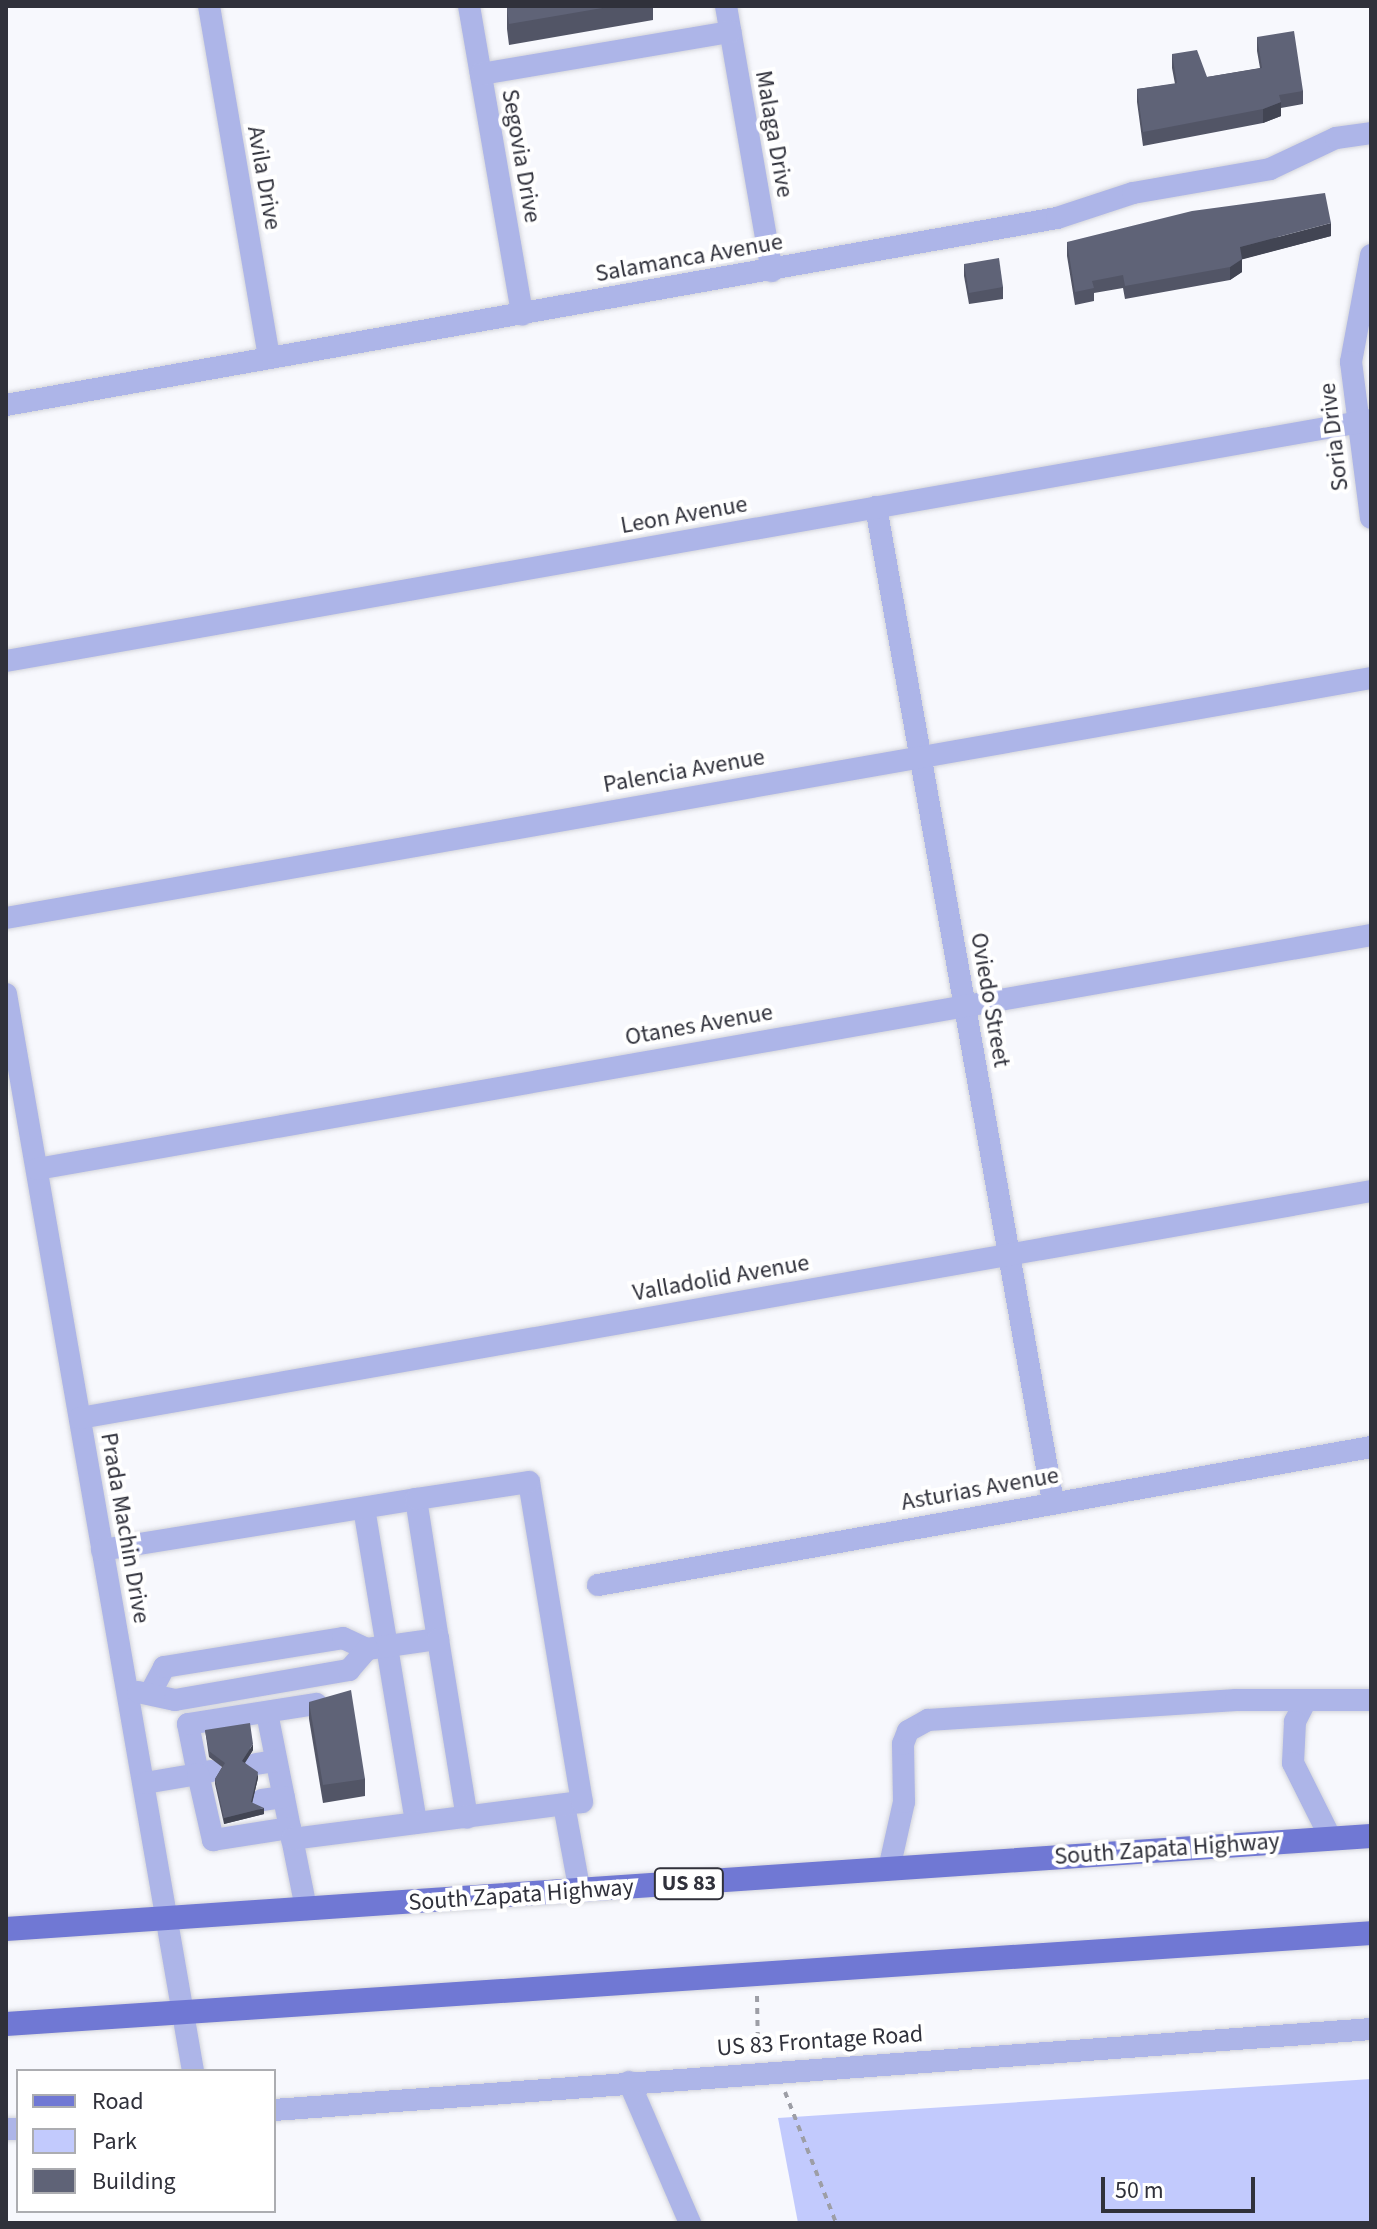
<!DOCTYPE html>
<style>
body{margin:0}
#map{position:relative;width:1377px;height:2229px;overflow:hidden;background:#f7f8fd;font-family:"Source Sans 3",sans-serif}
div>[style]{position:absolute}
.green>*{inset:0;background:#c2cafd}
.path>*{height:4px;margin-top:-2px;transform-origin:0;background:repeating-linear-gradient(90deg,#9d9ea6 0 6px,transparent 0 12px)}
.roads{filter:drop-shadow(0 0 2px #d3d4da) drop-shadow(0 0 2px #d3d4da)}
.minor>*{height:22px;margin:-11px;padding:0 11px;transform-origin:11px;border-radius:11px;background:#adb5e8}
.major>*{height:24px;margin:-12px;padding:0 12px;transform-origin:12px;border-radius:12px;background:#7078d4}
.wall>*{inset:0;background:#525566}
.shaded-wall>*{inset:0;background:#424553}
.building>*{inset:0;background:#5f6377}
span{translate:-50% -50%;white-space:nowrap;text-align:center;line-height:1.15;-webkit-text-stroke:8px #fff;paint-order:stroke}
.shield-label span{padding:2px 6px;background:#fff;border:2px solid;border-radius:6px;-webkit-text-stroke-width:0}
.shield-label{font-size:22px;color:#30313b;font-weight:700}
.street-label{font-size:24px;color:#30313b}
.frame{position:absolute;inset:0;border:8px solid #30313b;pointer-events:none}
.legend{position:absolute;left:16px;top:2069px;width:260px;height:144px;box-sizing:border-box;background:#fff;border:2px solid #acadb1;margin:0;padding:10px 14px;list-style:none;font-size:24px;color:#30313b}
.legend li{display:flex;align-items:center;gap:16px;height:40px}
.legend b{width:40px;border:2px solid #acadb1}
.scale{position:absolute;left:1101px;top:2177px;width:154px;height:36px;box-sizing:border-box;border:4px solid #30313b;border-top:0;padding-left:10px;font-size:24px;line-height:28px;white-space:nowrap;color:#30313b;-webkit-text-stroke:6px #fff;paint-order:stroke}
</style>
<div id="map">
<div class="green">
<div style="clip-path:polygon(1371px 2079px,1371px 2223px,798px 2223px,778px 2118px)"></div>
</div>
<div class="path">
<div style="left:757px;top:1996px;width:59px;rotate:89deg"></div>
<div style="left:785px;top:2092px;width:141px;rotate:68.7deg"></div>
</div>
<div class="roads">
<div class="minor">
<div style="left:209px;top:6px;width:357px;rotate:80.3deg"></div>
<div style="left:469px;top:6px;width:313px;rotate:80.2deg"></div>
<div style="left:726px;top:6px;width:269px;rotate:80.2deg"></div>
<div style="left:481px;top:74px;width:253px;rotate:-9.6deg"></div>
<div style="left:1371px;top:255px;width:109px;rotate:100.6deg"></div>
<div style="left:1351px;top:362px;width:157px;rotate:82.7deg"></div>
<div style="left:6px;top:405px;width:1068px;rotate:-10.09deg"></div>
<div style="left:1057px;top:218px;width:80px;rotate:-18.2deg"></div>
<div style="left:1133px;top:193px;width:139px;rotate:-9.9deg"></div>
<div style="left:1270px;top:169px;width:73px;rotate:-25.2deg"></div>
<div style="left:1336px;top:138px;width:35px;rotate:-8deg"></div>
<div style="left:876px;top:507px;width:1011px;rotate:79.91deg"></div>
<div style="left:6px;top:661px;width:1386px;rotate:-10.01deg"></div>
<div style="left:6px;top:918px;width:1386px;rotate:-9.97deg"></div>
<div style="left:6px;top:994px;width:1093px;rotate:80.15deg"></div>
<div style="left:37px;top:1169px;width:1354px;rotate:-9.95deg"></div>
<div style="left:80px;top:1418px;width:1311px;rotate:-9.97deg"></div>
<div style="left:364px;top:1508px;width:319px;rotate:80.6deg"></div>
<div style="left:102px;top:1550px;width:318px;rotate:-9.2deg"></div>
<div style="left:416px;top:1499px;width:142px;rotate:81.1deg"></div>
<div style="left:598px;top:1585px;width:785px;rotate:-10.12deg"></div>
<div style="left:152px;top:1690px;width:26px;rotate:-62deg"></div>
<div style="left:164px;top:1667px;width:181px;rotate:-9.2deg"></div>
<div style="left:343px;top:1638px;width:26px;rotate:25deg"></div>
<div style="left:367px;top:1649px;width:72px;rotate:-8deg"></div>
<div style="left:438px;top:1639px;width:181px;rotate:80.8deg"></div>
<div style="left:138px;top:1692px;width:38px;rotate:12deg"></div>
<div style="left:175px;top:1700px;width:177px;rotate:-9.8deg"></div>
<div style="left:349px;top:1670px;width:28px;rotate:-49deg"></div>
<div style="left:1306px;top:1700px;width:25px;rotate:117deg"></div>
<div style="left:1295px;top:1722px;width:41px;rotate:92.8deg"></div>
<div style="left:1293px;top:1763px;width:85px;rotate:63.4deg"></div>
<div style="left:267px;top:1713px;width:200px;rotate:78.7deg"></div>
<div style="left:256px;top:1764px;width:20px;rotate:-9deg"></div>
<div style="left:211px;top:1771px;width:13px;rotate:167deg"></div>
<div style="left:198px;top:1774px;width:51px;rotate:-101.3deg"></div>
<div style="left:188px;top:1724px;width:130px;rotate:-8.9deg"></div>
<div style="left:145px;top:1783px;width:54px;rotate:-9.6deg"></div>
<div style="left:198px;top:1774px;width:68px;rotate:77.2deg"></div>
<div style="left:213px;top:1840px;width:78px;rotate:-8.9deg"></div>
<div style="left:262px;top:1800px;width:22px;rotate:-8deg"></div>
<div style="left:564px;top:1805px;width:88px;rotate:79.6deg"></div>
<div style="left:292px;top:1839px;width:292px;rotate:-7.3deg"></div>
<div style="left:582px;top:1802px;width:324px;rotate:-99.4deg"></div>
<div style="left:529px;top:1482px;width:114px;rotate:171.4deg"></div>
<div style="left:889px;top:1869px;width:69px;rotate:-77.4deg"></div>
<div style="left:904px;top:1802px;width:58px;rotate:-91deg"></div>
<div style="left:903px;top:1744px;width:14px;rotate:-69deg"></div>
<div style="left:908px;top:1731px;width:23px;rotate:-29deg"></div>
<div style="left:928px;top:1720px;width:309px;rotate:-3.7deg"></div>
<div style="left:1236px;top:1700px;width:135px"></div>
<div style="left:629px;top:2082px;width:154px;rotate:66.6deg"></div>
<div style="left:274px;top:2110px;width:1100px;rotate:-4.22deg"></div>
<div style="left:6px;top:2129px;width:12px"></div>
</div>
<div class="major">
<div style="left:6px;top:1929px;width:1368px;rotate:-3.9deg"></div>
<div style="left:6px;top:2024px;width:1368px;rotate:-3.81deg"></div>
</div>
</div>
<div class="wall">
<div style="clip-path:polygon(519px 6px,653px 6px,653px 20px,509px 45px,507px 29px,507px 8px)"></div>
<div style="clip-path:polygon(1257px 37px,1303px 91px,1303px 104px,1281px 108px,1281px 116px,1263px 123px,1143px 146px,1137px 102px,1137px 89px,1175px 84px,1172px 68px,1172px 54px,1207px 77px,1260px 68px,1257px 51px)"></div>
<div style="clip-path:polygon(1331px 236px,1242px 259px,1242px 272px,1230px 280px,1125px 299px,1123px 288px,1094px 293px,1094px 301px,1075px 305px,1067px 256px,1067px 242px)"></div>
<div style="clip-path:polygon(964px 264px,1003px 287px,1003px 299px,969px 304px,964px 276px)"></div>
<div style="clip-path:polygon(309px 1702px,365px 1779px,365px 1796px,323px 1803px,309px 1719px)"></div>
<div style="clip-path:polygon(205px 1730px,253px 1750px,245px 1763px,258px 1778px,252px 1803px,264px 1814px,224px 1824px,215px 1784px,215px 1779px,222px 1767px,209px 1757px)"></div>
</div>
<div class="shaded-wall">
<div style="clip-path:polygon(1281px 102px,1281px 116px,1263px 123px,1263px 109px)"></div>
<div style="clip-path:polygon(1331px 223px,1331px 236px,1240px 260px,1240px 247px)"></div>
<div style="clip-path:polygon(1242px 259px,1242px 272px,1230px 280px,1230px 267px)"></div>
<div style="clip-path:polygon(253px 1744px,253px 1750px,242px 1767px,242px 1761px)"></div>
<div style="clip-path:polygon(258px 1772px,258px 1778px,251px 1808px,251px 1802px)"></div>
<div style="clip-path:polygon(264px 1808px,264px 1814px,224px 1824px,224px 1818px)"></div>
</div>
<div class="building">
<div style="clip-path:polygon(522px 6px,614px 6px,509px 24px,507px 8px)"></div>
<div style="clip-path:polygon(1294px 31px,1303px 91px,1279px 95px,1281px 102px,1263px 109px,1143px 132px,1137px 89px,1177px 83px,1172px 54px,1197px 50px,1207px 77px,1262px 68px,1257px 37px)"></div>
<div style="clip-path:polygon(1325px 193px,1331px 223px,1240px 247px,1242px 259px,1230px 267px,1125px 286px,1123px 275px,1092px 281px,1094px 288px,1075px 292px,1067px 242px,1192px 211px)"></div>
<div style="clip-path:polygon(999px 258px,1003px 287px,969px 293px,964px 264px)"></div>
<div style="clip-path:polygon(351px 1690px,365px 1779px,323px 1785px,309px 1702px)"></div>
<div style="clip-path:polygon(250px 1723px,253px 1744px,242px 1761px,258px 1772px,251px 1802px,264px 1808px,224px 1818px,215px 1779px,225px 1763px,209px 1751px,205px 1730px)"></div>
</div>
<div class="shield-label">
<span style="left:689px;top:1884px">US 83</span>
</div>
<div class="street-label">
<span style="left:774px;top:134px;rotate:80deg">Malaga Drive</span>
<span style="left:521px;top:156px;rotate:80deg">Segovia Drive</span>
<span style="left:264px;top:178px;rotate:80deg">Avila Drive</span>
<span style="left:689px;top:258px;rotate:-10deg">Salamanca Avenue</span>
<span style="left:1334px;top:437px;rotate:-97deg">Soria Drive</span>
<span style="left:684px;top:515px;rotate:-10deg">Leon Avenue</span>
<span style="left:684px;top:771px;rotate:-10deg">Palencia Avenue</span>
<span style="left:990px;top:1000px;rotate:80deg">Oviedo Street</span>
<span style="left:699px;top:1025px;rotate:-10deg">Otanes Avenue</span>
<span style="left:721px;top:1278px;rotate:-10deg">Valladolid Avenue</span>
<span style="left:980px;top:1489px;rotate:-10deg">Asturias Avenue</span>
<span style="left:125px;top:1528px;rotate:80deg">Prada Machin Drive</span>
<span style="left:1167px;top:1849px;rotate:-4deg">South Zapata Highway</span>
<span style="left:521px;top:1895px;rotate:-4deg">South Zapata Highway</span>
<span style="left:820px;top:2041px;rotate:-4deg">US 83 Frontage Road</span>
</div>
<div class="frame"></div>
<ul class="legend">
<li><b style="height:10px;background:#7078d4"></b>Road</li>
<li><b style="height:22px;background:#c2cafd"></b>Park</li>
<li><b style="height:22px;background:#5f6377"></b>Building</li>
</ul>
<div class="scale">50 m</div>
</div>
